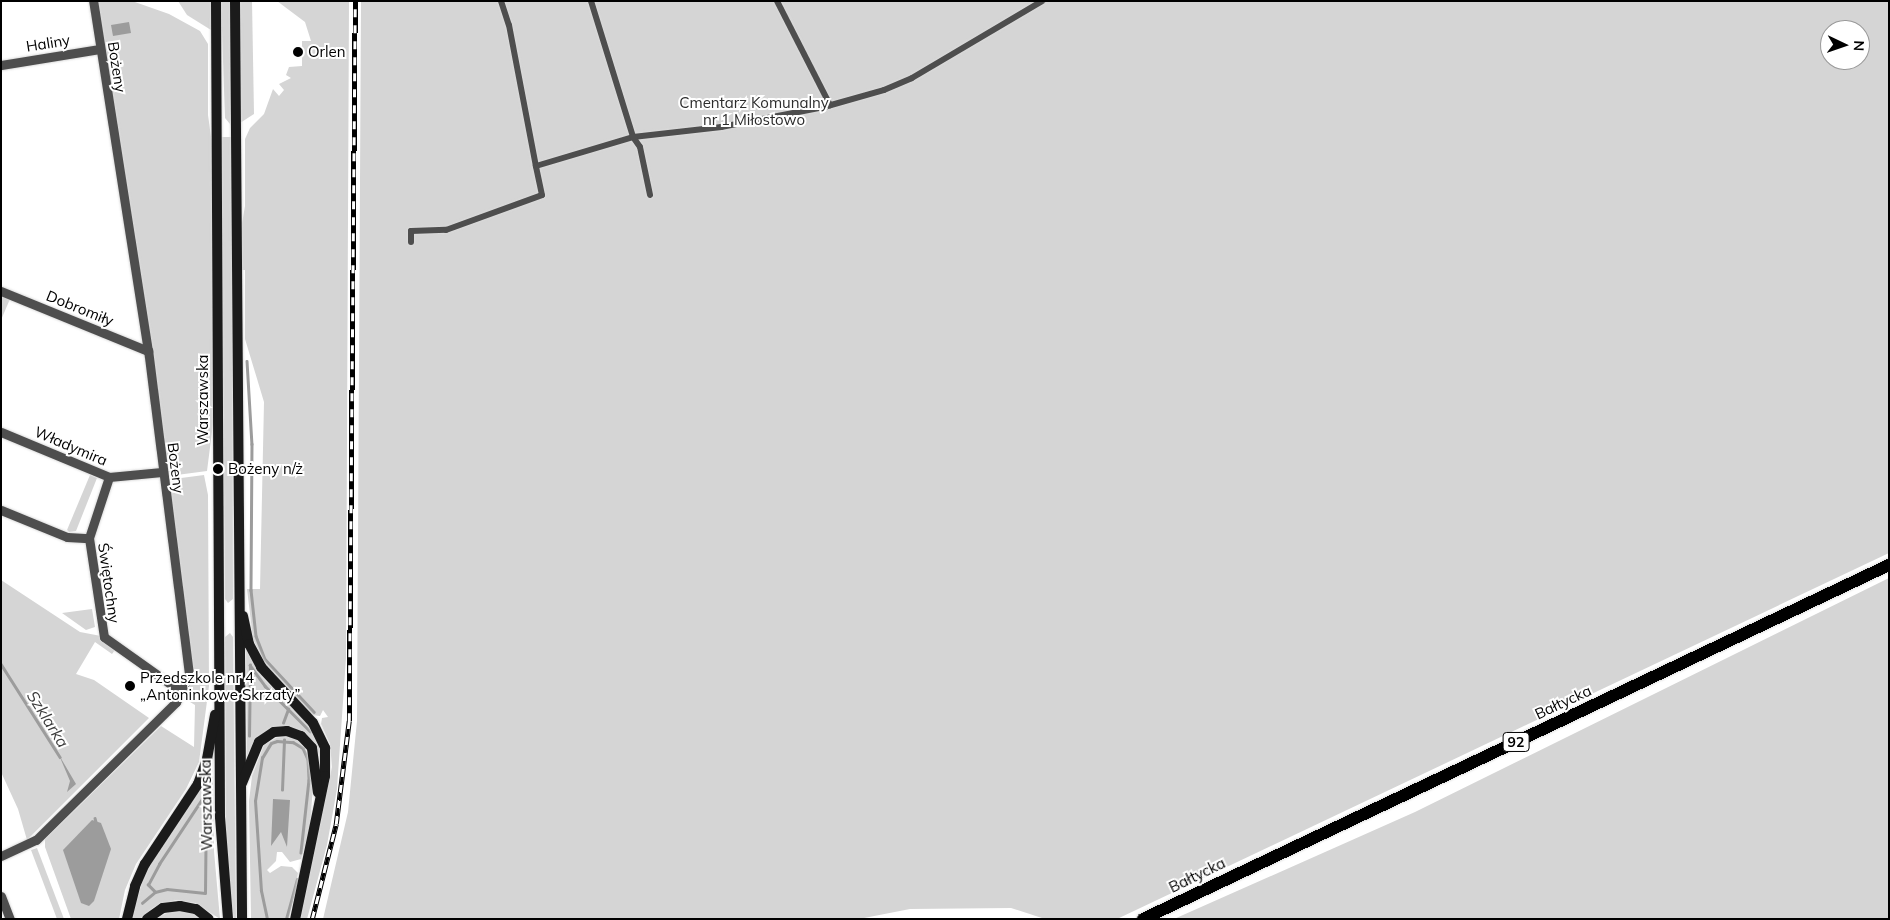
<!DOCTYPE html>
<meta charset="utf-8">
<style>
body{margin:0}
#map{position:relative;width:1890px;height:920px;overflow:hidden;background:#fff;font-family:Mulish,sans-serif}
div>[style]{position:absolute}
.green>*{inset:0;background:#d5d5d5}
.water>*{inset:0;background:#9c9c9c}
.stream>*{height:2.5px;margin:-1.25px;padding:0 1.25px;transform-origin:1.25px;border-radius:1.25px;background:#9c9c9c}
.roads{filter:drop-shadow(0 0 1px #dbdbdb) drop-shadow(0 0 1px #dbdbdb)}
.pedestrian>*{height:6px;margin:-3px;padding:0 3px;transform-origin:3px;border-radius:3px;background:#4e4e4e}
.minor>*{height:9px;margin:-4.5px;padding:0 4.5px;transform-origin:4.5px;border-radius:4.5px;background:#4e4e4e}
.secondary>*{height:10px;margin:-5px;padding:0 5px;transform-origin:5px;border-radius:5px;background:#1b1b1b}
.primary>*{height:12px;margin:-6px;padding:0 6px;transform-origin:6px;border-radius:6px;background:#000}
.rail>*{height:4.5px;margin-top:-2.25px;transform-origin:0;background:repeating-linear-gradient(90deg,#fff 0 8px,#000 0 16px);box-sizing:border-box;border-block:1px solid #000}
.dots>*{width:14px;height:14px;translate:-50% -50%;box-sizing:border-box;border:2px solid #fff;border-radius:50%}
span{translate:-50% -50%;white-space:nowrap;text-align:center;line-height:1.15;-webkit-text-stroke:4px #fff;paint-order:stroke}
.shield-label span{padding:1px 4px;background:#fff;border:1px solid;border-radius:4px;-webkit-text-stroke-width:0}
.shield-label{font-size:14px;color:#000;font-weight:700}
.street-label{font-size:15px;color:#000}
.poi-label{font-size:15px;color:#000}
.left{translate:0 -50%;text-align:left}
.park-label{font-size:15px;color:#2c2c2c}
.water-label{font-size:16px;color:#3d3d3d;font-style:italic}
.frame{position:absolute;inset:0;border:2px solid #000;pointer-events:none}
.north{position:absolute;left:1820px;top:20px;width:50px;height:50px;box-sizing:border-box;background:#fff;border:1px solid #999;border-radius:50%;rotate:93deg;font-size:14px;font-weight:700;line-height:20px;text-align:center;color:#000}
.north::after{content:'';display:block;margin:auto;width:18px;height:22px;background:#000;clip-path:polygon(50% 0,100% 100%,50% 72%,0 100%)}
</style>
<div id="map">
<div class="green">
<div style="clip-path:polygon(98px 1px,132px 1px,169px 14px,200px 31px,208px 44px,208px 115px,212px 144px,213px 424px,207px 471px,169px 476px)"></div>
<div style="clip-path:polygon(178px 1px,212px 1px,211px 30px,187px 15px)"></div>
<div style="clip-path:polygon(221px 1px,231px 1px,230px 124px,225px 118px)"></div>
<div style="clip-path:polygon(239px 1px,252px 1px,254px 114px,240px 123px)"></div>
<div style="clip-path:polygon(277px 1px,349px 1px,346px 658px,337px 789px,327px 845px,307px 919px,300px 919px,332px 767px,330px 744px,321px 724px,322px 718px,328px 717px,323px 710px,320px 716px,312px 715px,268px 670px,253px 639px,247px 589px,260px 589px,264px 402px,245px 339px,245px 270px,241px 270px,240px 235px,245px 206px,245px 139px,250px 128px,264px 114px,273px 89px,279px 96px,284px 90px,279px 84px,291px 78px,286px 75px,289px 67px,302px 66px,302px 41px,311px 41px,305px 22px)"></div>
<div style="clip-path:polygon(evenodd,361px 1px,1889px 1px,1889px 553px,1117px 919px,1045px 919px,1011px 908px,910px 909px,859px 919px,323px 919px,348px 812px,357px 721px,361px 1px,1830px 30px,1860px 30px,1860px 60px,1830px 60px,1830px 30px)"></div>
<div style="clip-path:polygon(221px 137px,232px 137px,233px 599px,228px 603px,225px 599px)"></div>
<div style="clip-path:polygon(1px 295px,10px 299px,1px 320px)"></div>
<div style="clip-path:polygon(90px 475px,97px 478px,76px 531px,69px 532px,67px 530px)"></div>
<div style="clip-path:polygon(204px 475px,208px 495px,209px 686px,199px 762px,186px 789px,136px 864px,125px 890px,119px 919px,71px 919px,45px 847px,45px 839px,161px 726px,194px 747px,195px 705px,185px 699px,192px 671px,166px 480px)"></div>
<div style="clip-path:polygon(1889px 578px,1889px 919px,1174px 919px,1415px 812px)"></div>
<div style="clip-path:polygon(1px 580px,80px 632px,101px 636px,115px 650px,112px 654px,95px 642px,76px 674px,94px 680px,149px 718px,27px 840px,18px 809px,1px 772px)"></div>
<div style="clip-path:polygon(92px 609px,95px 627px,86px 630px,62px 613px)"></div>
<div style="clip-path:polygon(230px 633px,233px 637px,236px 919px,234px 919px,232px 906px,226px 838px,225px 637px)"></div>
<div style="clip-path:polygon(246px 648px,262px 677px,308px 723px,322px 751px,320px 755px,305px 732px,284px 726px,272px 728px,259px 736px,247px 755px)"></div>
<div style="clip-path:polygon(288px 736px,299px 741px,309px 755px,313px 785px,310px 828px,301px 859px,290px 862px,282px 852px,277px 852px,276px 861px,267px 870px,270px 873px,281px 866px,292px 867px,298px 873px,289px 919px,251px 919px,249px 801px,252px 776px,264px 745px,276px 738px)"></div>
<div style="clip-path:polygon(213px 757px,214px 851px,220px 919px,195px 903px,176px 900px,154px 907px,140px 919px,131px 919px,145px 873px,200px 790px)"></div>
<div style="clip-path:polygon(37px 848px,45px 869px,64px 919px,57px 919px,31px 850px)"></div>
<div style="clip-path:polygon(174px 910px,190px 911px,204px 919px,154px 919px)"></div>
</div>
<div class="water">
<div style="clip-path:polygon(129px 22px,131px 33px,113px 36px,111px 25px)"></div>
<div style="clip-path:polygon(59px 755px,76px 784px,67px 792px,70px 781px)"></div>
<div style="clip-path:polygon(273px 799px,290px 800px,287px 847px,281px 832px,271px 846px)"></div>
<div style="clip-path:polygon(92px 820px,101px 823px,111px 849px,94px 901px,89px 906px,81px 903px,63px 850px)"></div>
</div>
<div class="stream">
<div style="left:247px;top:361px;width:83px;rotate:86.6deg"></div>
<div style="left:252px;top:444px;width:146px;rotate:90.4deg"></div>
<div style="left:251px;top:590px;width:46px;rotate:83.8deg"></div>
<div style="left:256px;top:636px;width:25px;rotate:69deg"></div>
<div style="left:265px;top:659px;width:72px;rotate:47.2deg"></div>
<div style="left:1px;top:664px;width:110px;rotate:57.6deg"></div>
<div style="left:283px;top:723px;width:15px;rotate:-70deg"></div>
<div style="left:249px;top:736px;width:71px;rotate:-89.2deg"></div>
<div style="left:250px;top:665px;width:26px;rotate:54deg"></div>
<div style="left:265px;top:686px;width:64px;rotate:45deg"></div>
<div style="left:282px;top:790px;width:50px;rotate:-87.7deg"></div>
<div style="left:95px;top:818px;width:4px;rotate:76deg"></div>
<div style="left:155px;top:892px;width:10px;rotate:-135deg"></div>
<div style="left:148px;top:885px;width:24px;rotate:-62deg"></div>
<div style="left:159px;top:864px;width:85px;rotate:-56.5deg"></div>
<div style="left:142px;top:903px;width:17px;rotate:-40deg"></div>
<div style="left:155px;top:892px;width:12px;rotate:-14deg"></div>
<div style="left:167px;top:889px;width:38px;rotate:6deg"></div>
<div style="left:205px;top:893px;width:101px;rotate:-89.4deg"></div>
<div style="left:267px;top:919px;width:29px;rotate:-102deg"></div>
<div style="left:261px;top:891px;width:90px;rotate:-93.8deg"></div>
<div style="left:255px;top:801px;width:44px;rotate:-80.8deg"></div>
<div style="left:262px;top:758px;width:17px;rotate:-59deg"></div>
<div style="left:271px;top:743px;width:6px;rotate:-18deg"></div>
<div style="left:277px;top:741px;width:16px;rotate:4deg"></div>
<div style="left:293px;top:742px;width:12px;rotate:31deg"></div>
<div style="left:303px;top:748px;width:12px;rotate:66deg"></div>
<div style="left:308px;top:759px;width:21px;rotate:87deg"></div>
<div style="left:309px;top:780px;width:73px;rotate:96.3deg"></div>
<div style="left:286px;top:919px;width:41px;rotate:-74.6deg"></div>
</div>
<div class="roads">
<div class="pedestrian">
<div style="left:501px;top:1px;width:25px;rotate:72deg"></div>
<div style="left:509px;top:25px;width:144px;rotate:79.2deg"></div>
<div style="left:536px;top:166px;width:101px;rotate:-16.6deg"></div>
<div style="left:633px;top:137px;width:89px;rotate:-6.5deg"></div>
<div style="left:721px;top:127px;width:105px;rotate:-11deg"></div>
<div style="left:824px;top:107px;width:62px;rotate:-15.8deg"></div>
<div style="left:884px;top:90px;width:30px;rotate:-23deg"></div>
<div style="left:912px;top:78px;width:151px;rotate:-30.6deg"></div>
<div style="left:591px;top:1px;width:142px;rotate:72.8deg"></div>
<div style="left:633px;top:137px;width:12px;rotate:55deg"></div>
<div style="left:640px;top:147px;width:49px;rotate:78.2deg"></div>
<div style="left:777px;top:1px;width:117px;rotate:63deg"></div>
<div style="left:411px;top:242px;width:11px;rotate:-90deg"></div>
<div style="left:411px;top:231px;width:35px;rotate:-2deg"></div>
<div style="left:446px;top:230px;width:102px;rotate:-20deg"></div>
<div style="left:542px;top:195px;width:30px;rotate:-102deg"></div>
</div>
<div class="minor">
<div style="left:1px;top:65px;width:100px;rotate:-9.2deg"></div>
<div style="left:1px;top:291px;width:159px;rotate:22.2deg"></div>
<div style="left:1px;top:432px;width:117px;rotate:22.6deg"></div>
<div style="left:109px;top:477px;width:53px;rotate:-5.4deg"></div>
<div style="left:109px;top:477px;width:64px;rotate:108.2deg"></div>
<div style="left:89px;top:538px;width:100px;rotate:81.4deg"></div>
<div style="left:104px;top:637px;width:97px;rotate:35.3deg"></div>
<div style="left:1px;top:510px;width:71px;rotate:22.2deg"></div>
<div style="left:67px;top:537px;width:22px;rotate:3deg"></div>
<div style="left:1px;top:856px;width:38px;rotate:-25deg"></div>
<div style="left:36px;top:840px;width:197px;rotate:-44.6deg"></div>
<div style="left:176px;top:702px;width:31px;rotate:-65deg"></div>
<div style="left:189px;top:674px;width:326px;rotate:-97.2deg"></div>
<div style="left:148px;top:351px;width:354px;rotate:-98.9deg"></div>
<div style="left:1px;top:896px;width:25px;rotate:69deg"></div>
</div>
<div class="secondary">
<div style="left:216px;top:1px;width:816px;rotate:89.72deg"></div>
<div style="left:220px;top:817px;width:102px;rotate:85.5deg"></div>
<div style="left:235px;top:1px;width:918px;rotate:89.56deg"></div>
<div style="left:243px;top:616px;width:29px;rotate:78deg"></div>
<div style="left:249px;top:644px;width:26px;rotate:62deg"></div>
<div style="left:261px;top:667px;width:76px;rotate:47.1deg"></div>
<div style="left:313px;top:723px;width:28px;rotate:64deg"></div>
<div style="left:325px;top:748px;width:28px;rotate:90deg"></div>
<div style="left:325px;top:776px;width:146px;rotate:101.8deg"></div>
<div style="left:242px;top:783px;width:44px;rotate:-67.5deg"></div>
<div style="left:259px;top:742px;width:18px;rotate:-34deg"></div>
<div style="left:274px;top:732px;width:13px;rotate:-4deg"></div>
<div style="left:287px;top:731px;width:15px;rotate:20deg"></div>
<div style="left:301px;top:736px;width:16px;rotate:47deg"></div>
<div style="left:312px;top:748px;width:45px;rotate:82.4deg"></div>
<div style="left:127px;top:919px;width:34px;rotate:-76deg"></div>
<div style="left:135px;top:886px;width:24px;rotate:-66deg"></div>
<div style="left:145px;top:864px;width:96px;rotate:-56.5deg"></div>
<div style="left:198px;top:784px;width:27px;rotate:-70deg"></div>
<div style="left:207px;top:759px;width:45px;rotate:-79.7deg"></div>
<div style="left:147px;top:919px;width:19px;rotate:-35deg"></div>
<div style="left:163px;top:908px;width:17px;rotate:-7deg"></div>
<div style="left:180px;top:906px;width:16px;rotate:11deg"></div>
<div style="left:196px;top:909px;width:16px;rotate:38deg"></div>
</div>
<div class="primary">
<div style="left:1143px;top:919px;width:826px;rotate:-25.39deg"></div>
</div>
</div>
<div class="rail">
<div style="left:312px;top:919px;width:98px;rotate:-75.8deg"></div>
<div style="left:336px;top:824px;width:104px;rotate:-82.8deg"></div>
<div style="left:349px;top:721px;width:720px;rotate:-89.52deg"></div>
</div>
<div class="dots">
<div style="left:298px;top:52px;background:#000"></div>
<div style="left:218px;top:469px;background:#000"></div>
<div style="left:130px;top:686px;background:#000"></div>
</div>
<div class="shield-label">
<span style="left:1516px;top:742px">92</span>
</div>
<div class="street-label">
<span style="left:48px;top:43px;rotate:-9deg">Haliny</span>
<span style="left:117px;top:67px;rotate:81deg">Bożeny</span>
<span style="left:80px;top:308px;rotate:22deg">Dobromiły</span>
<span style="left:203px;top:400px;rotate:-90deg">Warszawska</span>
<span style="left:71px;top:446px;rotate:23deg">Władymira</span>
<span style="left:176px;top:468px;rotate:83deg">Bożeny</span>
<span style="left:109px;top:583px;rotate:82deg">Świętochny</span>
<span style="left:1563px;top:702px;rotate:-25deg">Bałtycka</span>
<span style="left:206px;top:805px;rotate:-91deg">Warszawska</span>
<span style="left:1197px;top:875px;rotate:-26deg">Bałtycka</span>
</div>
<div class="poi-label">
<span class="left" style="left:308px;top:52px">Orlen</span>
<span class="left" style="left:228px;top:469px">Bożeny n/ż</span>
<span class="left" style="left:140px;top:686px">Przedszkole nr 4<br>„Antoninkowe Skrzaty”</span>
</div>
<div class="park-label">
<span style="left:754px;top:111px">Cmentarz Komunalny<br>nr 1 Miłostowo</span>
</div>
<div class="water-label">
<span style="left:48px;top:719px;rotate:58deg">Szklarka</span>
</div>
<div class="frame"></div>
<div class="north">N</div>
</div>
